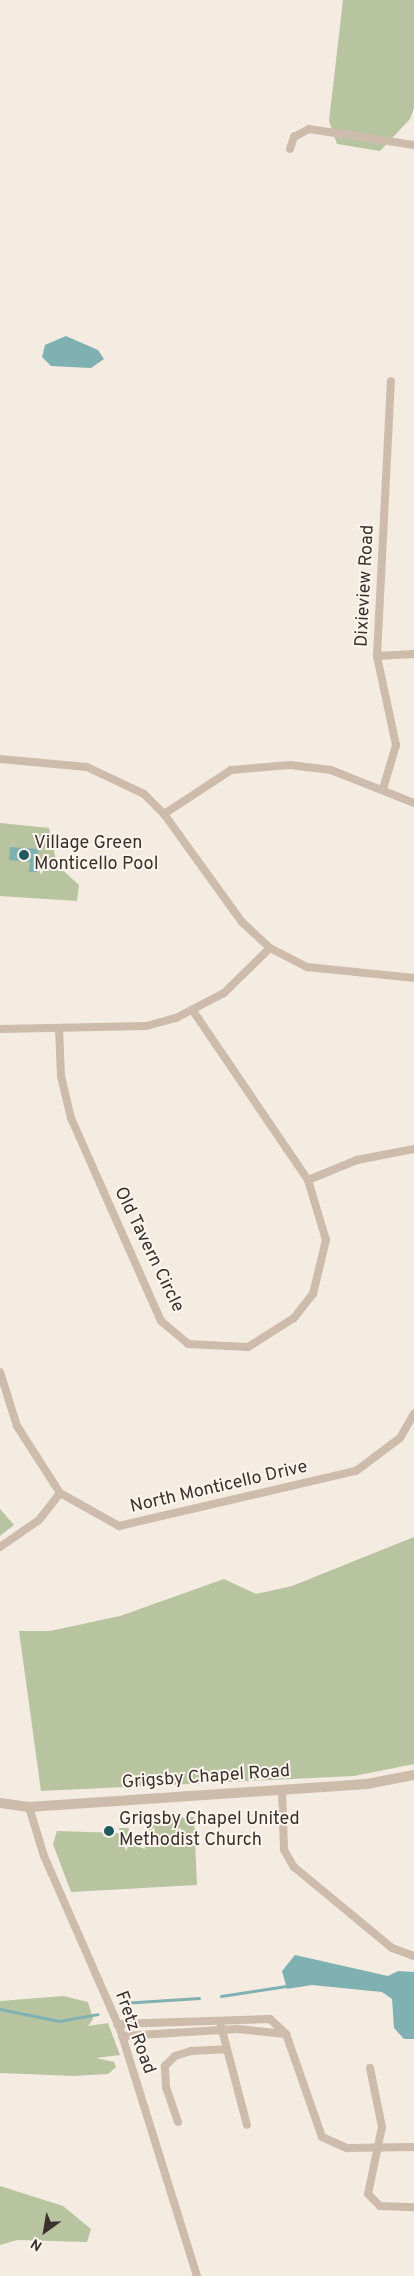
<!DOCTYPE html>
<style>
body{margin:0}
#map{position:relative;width:414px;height:2276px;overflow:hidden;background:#f4ebe1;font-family:Overpass,sans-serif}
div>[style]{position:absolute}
.green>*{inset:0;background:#b8c4a0}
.water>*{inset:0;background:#7fb0b2}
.stream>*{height:2.5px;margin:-1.25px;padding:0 1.25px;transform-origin:1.25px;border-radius:1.25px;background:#7fb0b2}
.minor>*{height:8px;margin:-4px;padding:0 4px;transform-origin:4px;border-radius:4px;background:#cdbbac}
.tertiary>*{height:10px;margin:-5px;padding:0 5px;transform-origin:5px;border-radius:5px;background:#cdbbac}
.dots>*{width:14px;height:14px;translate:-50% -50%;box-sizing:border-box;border:2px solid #fbf5ee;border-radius:50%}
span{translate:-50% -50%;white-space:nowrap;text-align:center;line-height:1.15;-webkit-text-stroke:4px #fbf5ee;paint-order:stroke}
.street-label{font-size:18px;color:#3b302b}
.poi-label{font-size:18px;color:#3b302b}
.left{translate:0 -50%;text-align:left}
.north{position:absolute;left:20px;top:2206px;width:50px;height:50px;-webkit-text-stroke:4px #fbf5ee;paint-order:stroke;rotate:212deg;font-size:14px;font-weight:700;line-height:20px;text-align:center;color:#3b302b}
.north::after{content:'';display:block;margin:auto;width:18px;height:22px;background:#3b302b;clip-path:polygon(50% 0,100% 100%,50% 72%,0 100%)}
</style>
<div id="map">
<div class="green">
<div style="clip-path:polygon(343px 0,414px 0,414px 108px,410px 119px,380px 151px,337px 144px,329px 121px)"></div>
<div style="clip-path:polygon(0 823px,49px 828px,57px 865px,79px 885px,77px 901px,0 896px)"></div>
<div style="clip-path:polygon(0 1509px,14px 1525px,0 1536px)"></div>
<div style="clip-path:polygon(414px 1537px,414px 1764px,354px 1776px,41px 1791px,19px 1631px,50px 1631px,120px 1616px,224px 1579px,256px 1594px,292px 1586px)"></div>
<div style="clip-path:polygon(194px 1817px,197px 1885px,71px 1892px,53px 1844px,57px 1831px,119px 1833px,119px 1828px,129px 1828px,130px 1844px,145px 1849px,146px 1820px)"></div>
<div style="clip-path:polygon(63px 1996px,88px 2002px,93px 2019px,88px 2026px,108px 2023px,120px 2055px,96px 2058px,114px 2062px,116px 2067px,108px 2074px,74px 2076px,0 2073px,0 2001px)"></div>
<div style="clip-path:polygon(0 2186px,63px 2206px,91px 2229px,87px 2242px,17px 2240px,0 2245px)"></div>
</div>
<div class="water">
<div style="clip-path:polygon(66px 336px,98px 350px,104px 359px,91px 368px,51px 366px,42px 357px,45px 345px)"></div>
<div style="clip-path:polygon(10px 847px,39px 849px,37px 872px,29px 872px,30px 862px,9px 860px)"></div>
<div style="clip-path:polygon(295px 1955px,388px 1976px,398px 1971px,414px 1972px,414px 2039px,404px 2039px,394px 2028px,392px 1999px,382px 1992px,312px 1985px,287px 1989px,282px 1971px)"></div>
</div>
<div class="stream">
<div style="left:221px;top:1996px;width:66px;rotate:-8.7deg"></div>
<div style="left:122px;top:2003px;width:77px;rotate:-3.7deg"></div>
<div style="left:0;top:2009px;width:60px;rotate:11.5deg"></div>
<div style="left:59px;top:2021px;width:39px;rotate:-10deg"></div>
</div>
<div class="minor">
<div style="left:290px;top:149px;width:13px;rotate:-72deg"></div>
<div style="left:294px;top:137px;width:17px;rotate:-28deg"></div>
<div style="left:309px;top:129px;width:106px;rotate:8.7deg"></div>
<div style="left:377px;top:656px;width:37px;rotate:-3deg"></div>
<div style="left:0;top:759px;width:87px;rotate:5.3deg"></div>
<div style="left:87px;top:767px;width:63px;rotate:25.3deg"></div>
<div style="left:144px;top:794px;width:28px;rotate:45deg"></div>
<div style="left:164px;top:814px;width:133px;rotate:54.2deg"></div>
<div style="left:242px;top:922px;width:38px;rotate:43deg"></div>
<div style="left:270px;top:948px;width:42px;rotate:27.2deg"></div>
<div style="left:307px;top:967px;width:108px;rotate:5.9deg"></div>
<div style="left:383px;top:789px;width:46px;rotate:-73.5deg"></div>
<div style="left:396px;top:745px;width:91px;rotate:-102.1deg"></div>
<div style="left:377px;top:656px;width:275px;rotate:-87.1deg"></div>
<div style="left:164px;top:814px;width:80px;rotate:-33.3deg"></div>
<div style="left:231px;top:770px;width:59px;rotate:-4.8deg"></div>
<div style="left:290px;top:765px;width:41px;rotate:7deg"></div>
<div style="left:331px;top:770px;width:89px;rotate:21.7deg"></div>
<div style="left:59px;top:1028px;width:48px;rotate:87.6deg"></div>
<div style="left:61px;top:1076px;width:43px;rotate:76.6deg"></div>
<div style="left:71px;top:1118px;width:222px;rotate:66.1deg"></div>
<div style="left:161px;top:1321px;width:35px;rotate:40deg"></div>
<div style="left:188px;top:1344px;width:60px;rotate:2.9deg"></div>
<div style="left:248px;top:1347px;width:54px;rotate:-32.2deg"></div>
<div style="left:294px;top:1318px;width:31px;rotate:-52deg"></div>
<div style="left:313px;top:1294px;width:56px;rotate:-76.5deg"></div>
<div style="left:326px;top:1240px;width:63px;rotate:-106.7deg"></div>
<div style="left:308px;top:1180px;width:204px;rotate:-124.2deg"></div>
<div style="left:0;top:1029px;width:146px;rotate:-1.2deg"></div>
<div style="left:146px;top:1026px;width:31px;rotate:-15deg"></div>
<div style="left:176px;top:1018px;width:54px;rotate:-27.5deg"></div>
<div style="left:224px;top:993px;width:64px;rotate:-44.4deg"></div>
<div style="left:308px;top:1180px;width:53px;rotate:-22.2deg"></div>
<div style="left:357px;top:1160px;width:58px;rotate:-10.9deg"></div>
<div style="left:0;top:1372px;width:57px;rotate:72.5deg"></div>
<div style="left:17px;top:1426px;width:80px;rotate:57.3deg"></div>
<div style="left:60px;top:1493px;width:68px;rotate:29.2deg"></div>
<div style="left:119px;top:1526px;width:243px;rotate:-13.1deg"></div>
<div style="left:356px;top:1471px;width:55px;rotate:-36.9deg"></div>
<div style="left:400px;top:1438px;width:28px;rotate:-60deg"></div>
<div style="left:0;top:1547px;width:47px;rotate:-34.7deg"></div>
<div style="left:39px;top:1520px;width:34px;rotate:-52deg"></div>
<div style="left:282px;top:1789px;width:61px;rotate:88.1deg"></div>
<div style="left:284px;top:1850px;width:20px;rotate:60deg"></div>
<div style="left:294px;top:1867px;width:127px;rotate:39.6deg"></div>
<div style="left:392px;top:1948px;width:23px;rotate:20deg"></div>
<div style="left:29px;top:1807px;width:51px;rotate:73deg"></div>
<div style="left:44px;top:1856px;width:189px;rotate:66.3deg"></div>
<div style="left:120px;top:2029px;width:259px;rotate:72.7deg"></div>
<div style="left:117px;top:2024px;width:153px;rotate:-1.9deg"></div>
<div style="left:270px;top:2019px;width:22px;rotate:43deg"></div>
<div style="left:286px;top:2034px;width:109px;rotate:70.7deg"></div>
<div style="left:322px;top:2137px;width:27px;rotate:24deg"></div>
<div style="left:347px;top:2148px;width:67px;rotate:-0.9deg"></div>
<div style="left:221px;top:2026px;width:102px;rotate:75.3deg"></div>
<div style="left:122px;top:2036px;width:116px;rotate:-3.5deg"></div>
<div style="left:238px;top:2029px;width:48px;rotate:5.9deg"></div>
<div style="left:370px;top:2068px;width:60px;rotate:78.5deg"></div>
<div style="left:382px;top:2127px;width:68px;rotate:101.8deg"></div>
<div style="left:368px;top:2194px;width:17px;rotate:45deg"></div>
<div style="left:380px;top:2206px;width:34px;rotate:2deg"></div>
<div style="left:178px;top:2122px;width:37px;rotate:-109deg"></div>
<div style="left:166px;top:2087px;width:21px;rotate:-93deg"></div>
<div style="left:165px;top:2066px;width:14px;rotate:-45deg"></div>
<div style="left:175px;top:2056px;width:17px;rotate:-17deg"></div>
<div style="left:191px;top:2051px;width:35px;rotate:-3deg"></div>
</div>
<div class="tertiary">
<div style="left:0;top:1803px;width:29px;rotate:8deg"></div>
<div style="left:29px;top:1807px;width:339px;rotate:-3.9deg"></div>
<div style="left:367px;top:1784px;width:48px;rotate:-10.8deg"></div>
</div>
<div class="dots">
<div style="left:24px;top:855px;background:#1f5a5e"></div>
<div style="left:109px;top:1831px;background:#1f5a5e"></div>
</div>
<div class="street-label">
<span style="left:366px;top:586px;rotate:-87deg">Dixieview Road</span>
<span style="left:148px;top:1250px;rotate:64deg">Old Tavern Circle</span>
<span style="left:219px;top:1488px;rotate:-13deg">North Monticello Drive</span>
<span style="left:206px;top:1778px;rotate:-4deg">Grigsby Chapel Road</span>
<span style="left:134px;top:2033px;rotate:70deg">Fretz Road</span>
</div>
<div class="poi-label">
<span class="left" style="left:34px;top:855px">Village Green<br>Monticello Pool</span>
<span class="left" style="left:119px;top:1831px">Grigsby Chapel United<br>Methodist Church</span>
</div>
<div class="north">N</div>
</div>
